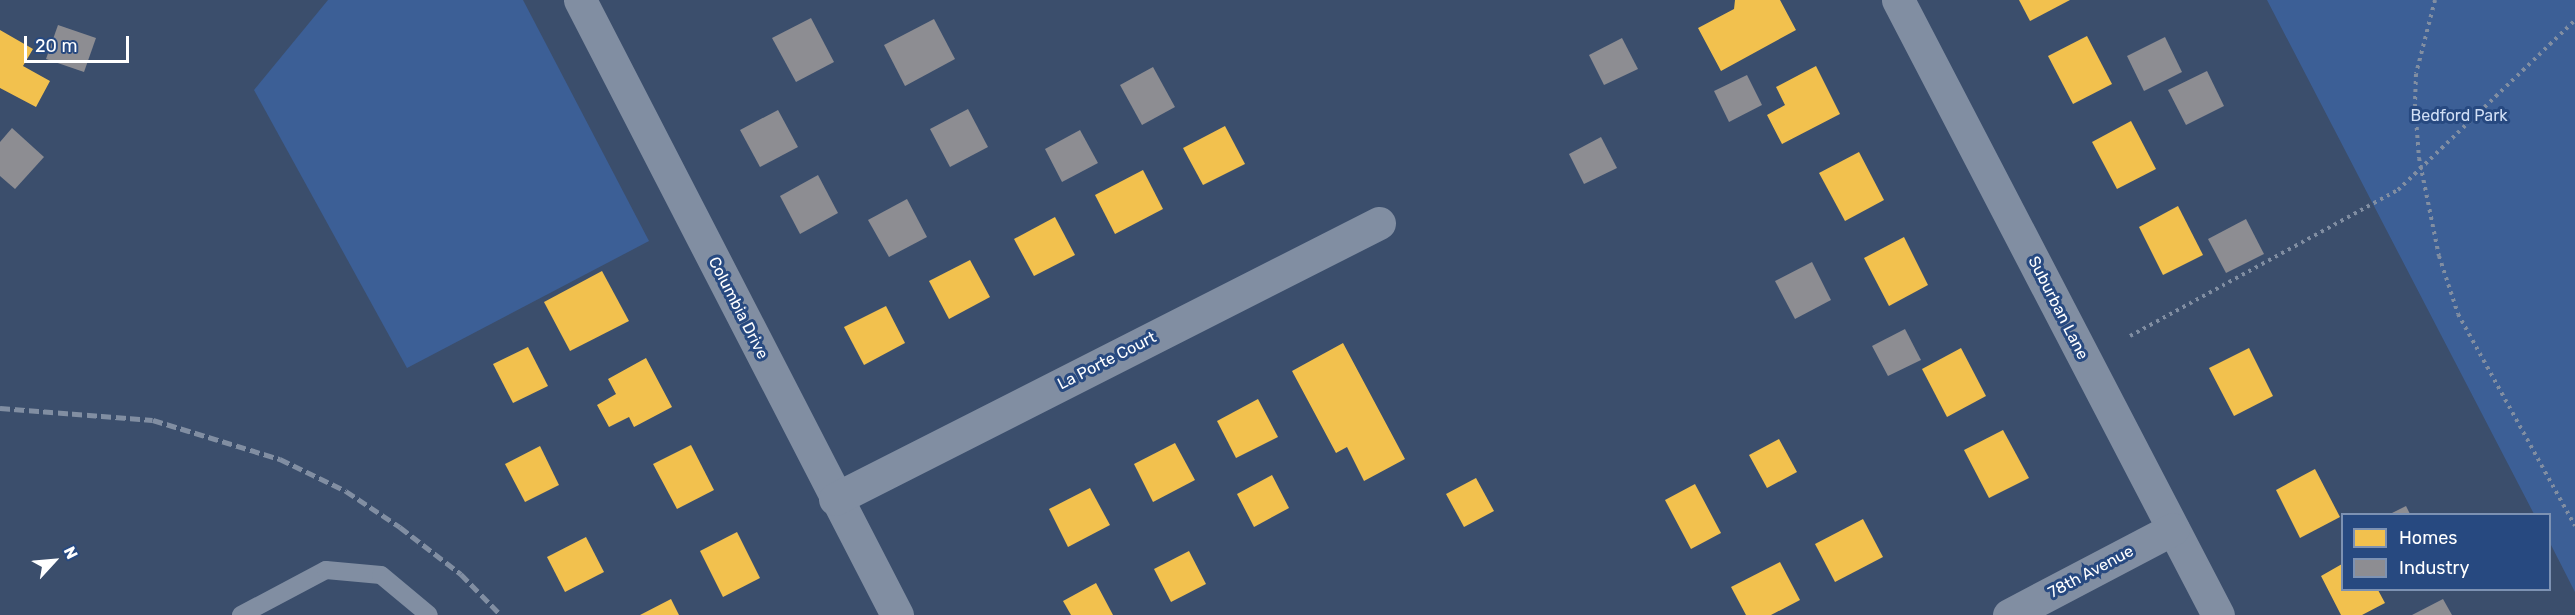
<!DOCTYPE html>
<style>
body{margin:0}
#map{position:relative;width:2575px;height:615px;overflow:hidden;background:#3b4e6c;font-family:Rubik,sans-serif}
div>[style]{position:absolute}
.green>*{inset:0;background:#3c5f96}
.homes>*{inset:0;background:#f2c14e}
.industry>*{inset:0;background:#8d8d92}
.path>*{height:4px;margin-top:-2px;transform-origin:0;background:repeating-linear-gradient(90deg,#818ea2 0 3px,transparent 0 7.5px)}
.lane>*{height:18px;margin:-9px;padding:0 9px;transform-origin:9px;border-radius:9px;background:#818ea2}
.street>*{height:33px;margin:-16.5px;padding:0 16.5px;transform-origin:16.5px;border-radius:16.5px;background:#818ea2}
.rail>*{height:4.5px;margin-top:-2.25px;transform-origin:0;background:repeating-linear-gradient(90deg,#818ea2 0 10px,transparent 0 14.5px)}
span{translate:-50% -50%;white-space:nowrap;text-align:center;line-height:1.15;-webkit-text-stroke:6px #274980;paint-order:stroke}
.park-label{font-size:16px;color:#d1dff5}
.street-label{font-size:16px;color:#fff}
.legend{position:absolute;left:2341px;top:513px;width:210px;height:78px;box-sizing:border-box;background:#274980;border:2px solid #7d92b3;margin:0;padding:8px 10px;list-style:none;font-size:18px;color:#fff}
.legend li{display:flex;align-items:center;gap:12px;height:30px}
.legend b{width:30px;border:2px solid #7d92b3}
.north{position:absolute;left:24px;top:531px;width:60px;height:60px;-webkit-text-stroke:4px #274980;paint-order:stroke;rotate:64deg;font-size:16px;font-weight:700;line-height:24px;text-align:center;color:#fff}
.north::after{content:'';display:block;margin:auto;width:21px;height:27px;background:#fff;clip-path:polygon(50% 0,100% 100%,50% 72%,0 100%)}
.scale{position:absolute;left:24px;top:36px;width:105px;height:27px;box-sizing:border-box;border:3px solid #fff;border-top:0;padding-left:8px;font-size:18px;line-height:21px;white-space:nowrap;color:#fff;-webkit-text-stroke:4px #274980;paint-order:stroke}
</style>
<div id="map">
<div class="green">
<div style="clip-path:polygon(328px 0,523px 0,649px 241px,407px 368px,254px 90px)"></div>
<div style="clip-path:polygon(2267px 0,2575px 0,2575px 592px,2550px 543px,2550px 514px,2534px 514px)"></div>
</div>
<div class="homes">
<div style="clip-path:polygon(1735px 0,1780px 0,1796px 30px,1721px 71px,1698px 28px,1734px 9px)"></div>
<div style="clip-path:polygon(2019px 0,2070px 0,2030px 21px)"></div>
<div style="clip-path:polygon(0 30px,33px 49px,23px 66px,50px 81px,36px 107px,0 88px)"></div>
<div style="clip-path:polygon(2087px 36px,2112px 84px,2073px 104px,2048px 56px)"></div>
<div style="clip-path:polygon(1816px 66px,1840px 114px,1782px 144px,1767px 115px,1785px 105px,1776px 87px)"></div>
<div style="clip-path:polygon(2131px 121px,2156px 169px,2117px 189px,2092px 142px)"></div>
<div style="clip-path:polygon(1225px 126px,1245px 164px,1203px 185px,1183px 148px)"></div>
<div style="clip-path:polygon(1859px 152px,1884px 200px,1845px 221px,1819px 173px)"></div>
<div style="clip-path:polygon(1143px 170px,1163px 209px,1115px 234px,1095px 195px)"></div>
<div style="clip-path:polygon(2178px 206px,2203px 255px,2163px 275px,2139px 227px)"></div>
<div style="clip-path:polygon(1055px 217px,1075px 255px,1034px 276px,1014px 239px)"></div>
<div style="clip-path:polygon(1904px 237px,1928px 285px,1889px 306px,1864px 258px)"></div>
<div style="clip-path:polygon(970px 260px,990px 297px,949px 319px,929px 281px)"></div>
<div style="clip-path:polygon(602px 271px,629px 321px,570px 351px,544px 302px)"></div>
<div style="clip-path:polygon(886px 306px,905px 343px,864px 365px,844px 327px)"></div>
<div style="clip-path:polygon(1343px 343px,1405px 459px,1364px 481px,1347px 447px,1336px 453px,1292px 371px)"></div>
<div style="clip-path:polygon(528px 347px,548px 386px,513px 403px,493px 364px)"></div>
<div style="clip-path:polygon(1961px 348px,1986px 396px,1947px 417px,1922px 369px)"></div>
<div style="clip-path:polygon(2249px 348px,2273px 396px,2234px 416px,2209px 368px)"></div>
<div style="clip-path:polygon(646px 358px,672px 407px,634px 427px,629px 417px,609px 427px,597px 405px,616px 394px,608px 379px)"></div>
<div style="clip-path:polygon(1258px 399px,1278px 437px,1236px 458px,1217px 421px)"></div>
<div style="clip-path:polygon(2003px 430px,2029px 478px,1989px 498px,1964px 450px)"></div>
<div style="clip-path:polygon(1779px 439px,1797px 472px,1767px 488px,1749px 455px)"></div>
<div style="clip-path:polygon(1175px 443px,1195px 480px,1153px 502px,1134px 464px)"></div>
<div style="clip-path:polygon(691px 445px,714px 490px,677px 509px,653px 464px)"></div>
<div style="clip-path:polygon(540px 446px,559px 485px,525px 502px,505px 464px)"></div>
<div style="clip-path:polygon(2315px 469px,2340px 517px,2300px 538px,2276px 490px)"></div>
<div style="clip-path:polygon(1272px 475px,1289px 508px,1254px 527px,1237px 494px)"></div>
<div style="clip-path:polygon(1476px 478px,1494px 511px,1464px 527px,1446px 494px)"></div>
<div style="clip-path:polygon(1695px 484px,1721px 533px,1691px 549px,1665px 500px)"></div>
<div style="clip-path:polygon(1090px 488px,1110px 525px,1068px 547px,1049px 509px)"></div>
<div style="clip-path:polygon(1863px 519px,1883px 557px,1835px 582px,1815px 544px)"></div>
<div style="clip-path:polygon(737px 532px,760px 578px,723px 597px,700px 551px)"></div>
<div style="clip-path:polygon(586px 537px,604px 572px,565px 592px,547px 557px)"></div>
<div style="clip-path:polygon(1189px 551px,1206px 584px,1171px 602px,1154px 569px)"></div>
<div style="clip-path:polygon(1780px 562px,1800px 600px,1771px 615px,1746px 615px,1731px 587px)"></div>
<div style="clip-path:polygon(2342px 564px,2342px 590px,2378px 590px,2385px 603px,2362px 615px,2341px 615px,2321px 576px)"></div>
<div style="clip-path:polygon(1096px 583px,1113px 615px,1071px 615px,1063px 601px)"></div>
<div style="clip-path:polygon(671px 599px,679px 615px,640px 615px)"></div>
</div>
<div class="industry">
<div style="clip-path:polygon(811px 18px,834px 62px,796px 82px,772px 38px)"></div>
<div style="clip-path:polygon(934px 19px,955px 59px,905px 86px,884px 45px)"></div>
<div style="clip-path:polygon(58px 25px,96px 38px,84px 72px,46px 59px)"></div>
<div style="clip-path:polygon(2165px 37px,2182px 72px,2144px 91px,2127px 56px)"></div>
<div style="clip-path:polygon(1622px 38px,1638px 69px,1604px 85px,1589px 55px)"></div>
<div style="clip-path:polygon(1153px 67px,1175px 107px,1142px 125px,1120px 85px)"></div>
<div style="clip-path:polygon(2207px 71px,2224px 106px,2186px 125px,2168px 90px)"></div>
<div style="clip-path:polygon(1747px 75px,1762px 105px,1729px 122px,1714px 91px)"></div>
<div style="clip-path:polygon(968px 109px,988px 147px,950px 167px,930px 129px)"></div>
<div style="clip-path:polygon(778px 110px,798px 147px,760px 167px,740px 130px)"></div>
<div style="clip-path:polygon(12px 128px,44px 157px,15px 189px,0 176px,0 142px)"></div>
<div style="clip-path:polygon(1080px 130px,1098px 163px,1062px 182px,1045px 149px)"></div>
<div style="clip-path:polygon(1601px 137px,1617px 168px,1584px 184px,1569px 154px)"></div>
<div style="clip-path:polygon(818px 175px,838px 213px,800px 234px,780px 196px)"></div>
<div style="clip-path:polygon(907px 199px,927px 237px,889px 257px,868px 220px)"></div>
<div style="clip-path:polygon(2246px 219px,2264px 254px,2226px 273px,2208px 239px)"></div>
<div style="clip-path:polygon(1812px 262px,1831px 300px,1795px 319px,1775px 281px)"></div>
<div style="clip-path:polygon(1905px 329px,1921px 360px,1888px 376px,1872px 346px)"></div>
<div style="clip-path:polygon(2406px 506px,2410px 514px,2390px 514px)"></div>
<div style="clip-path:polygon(2443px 599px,2452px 615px,2412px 615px)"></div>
</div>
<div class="path">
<div style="left:2435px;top:0;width:76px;rotate:104.4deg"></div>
<div style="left:2416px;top:74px;width:31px;rotate:92deg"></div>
<div style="left:2415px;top:105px;width:53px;rotate:85.7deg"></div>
<div style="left:2419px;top:158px;width:100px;rotate:78.5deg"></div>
<div style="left:2439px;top:256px;width:61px;rotate:71.9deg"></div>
<div style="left:2458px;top:314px;width:242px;rotate:61.1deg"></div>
<div style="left:2130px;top:336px;width:305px;rotate:-28.6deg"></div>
<div style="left:2398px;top:190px;width:245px;rotate:-43.8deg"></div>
</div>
<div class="lane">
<div style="left:241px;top:615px;width:96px;rotate:-27.9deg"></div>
<div style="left:326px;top:570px;width:55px;rotate:5.2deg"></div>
<div style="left:381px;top:575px;width:62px;rotate:39.8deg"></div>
</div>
<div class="street">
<div style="left:580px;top:0;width:692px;rotate:62.73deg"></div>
<div style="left:1898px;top:0;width:693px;rotate:62.51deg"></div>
<div style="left:835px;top:499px;width:610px;rotate:-26.9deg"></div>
<div style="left:2009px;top:615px;width:185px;rotate:-27.7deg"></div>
</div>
<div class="rail">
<div style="left:0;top:408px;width:153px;rotate:4.5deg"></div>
<div style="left:153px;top:420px;width:133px;rotate:17.1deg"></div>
<div style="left:280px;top:459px;width:73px;rotate:25.9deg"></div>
<div style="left:346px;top:491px;width:65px;rotate:33.7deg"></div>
<div style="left:400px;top:527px;width:77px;rotate:37.6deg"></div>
<div style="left:461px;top:574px;width:57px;rotate:45.7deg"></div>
</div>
<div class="park-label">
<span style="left:2459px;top:116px">Bedford Park</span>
</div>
<div class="street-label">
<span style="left:738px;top:308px;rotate:63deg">Columbia Drive</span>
<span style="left:2058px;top:308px;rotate:63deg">Suburban Lane</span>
<span style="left:1107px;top:361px;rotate:-27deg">La Porte Court</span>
<span style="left:2091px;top:572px;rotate:-28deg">78th Avenue</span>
</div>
<ul class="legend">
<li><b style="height:16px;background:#f2c14e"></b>Homes</li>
<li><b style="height:16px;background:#8d8d92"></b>Industry</li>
</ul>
<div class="north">N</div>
<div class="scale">20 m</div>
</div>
